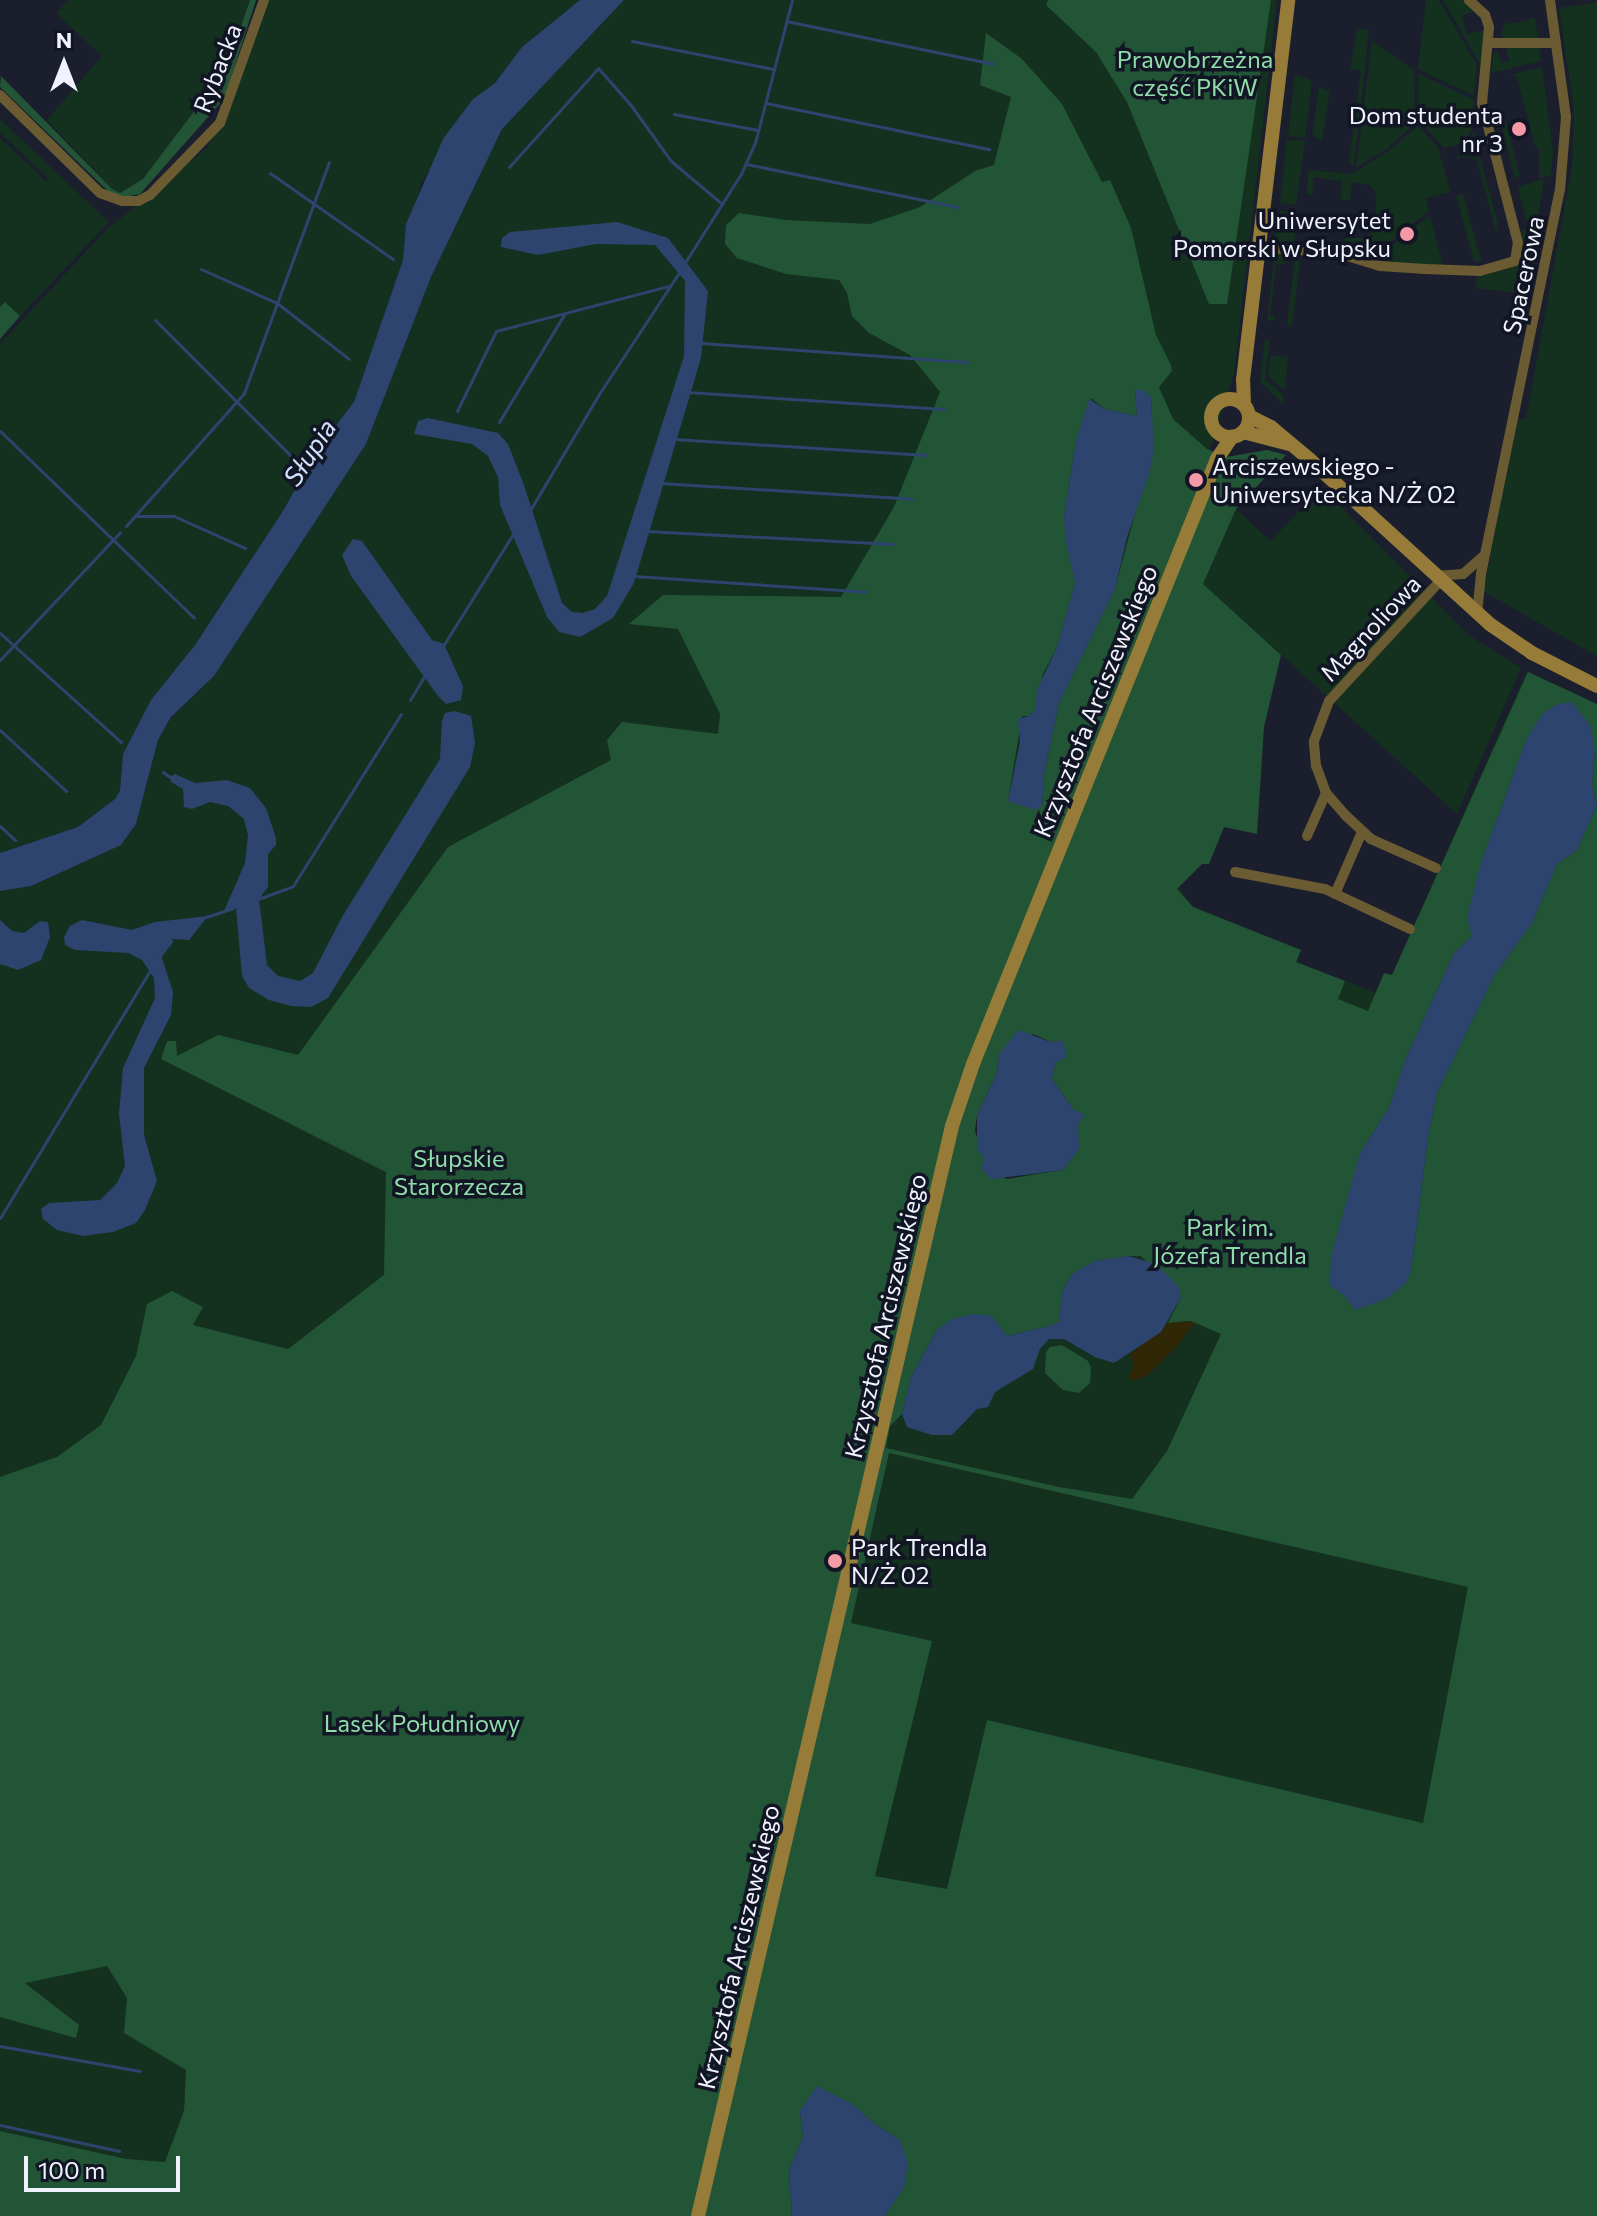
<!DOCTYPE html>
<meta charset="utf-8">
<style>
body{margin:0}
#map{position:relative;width:1597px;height:2216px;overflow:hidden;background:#1b1f2d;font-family:Commissioner,sans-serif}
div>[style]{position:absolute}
.green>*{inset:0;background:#13311e}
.forest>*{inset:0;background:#225536}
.sand>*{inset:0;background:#2f2705}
.water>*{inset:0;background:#2d446e}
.stream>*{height:3px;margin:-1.5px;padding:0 1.5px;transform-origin:1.5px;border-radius:1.5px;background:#2d446e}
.street>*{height:10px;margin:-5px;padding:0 5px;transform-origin:5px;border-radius:5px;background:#6b5b33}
.secondary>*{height:14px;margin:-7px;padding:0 7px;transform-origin:7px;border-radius:7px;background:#967c38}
.secondary>.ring{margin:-7px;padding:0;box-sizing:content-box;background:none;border:14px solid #967c38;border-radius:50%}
.dots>*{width:22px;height:22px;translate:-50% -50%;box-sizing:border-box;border:4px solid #121624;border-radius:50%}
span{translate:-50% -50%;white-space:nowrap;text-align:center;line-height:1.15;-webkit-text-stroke:7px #121624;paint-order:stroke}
.park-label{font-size:24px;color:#8fdda9}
.street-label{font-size:24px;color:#f0f3fd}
.poi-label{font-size:24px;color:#f0f3fd}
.right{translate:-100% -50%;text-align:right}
.left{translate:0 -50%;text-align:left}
.water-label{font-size:26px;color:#d1e1fe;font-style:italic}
.north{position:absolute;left:24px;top:24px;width:80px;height:80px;-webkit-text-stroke:6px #121624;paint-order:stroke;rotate:0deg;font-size:22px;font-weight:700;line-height:32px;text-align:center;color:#f0f3fd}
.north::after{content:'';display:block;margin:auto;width:28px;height:36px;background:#f0f3fd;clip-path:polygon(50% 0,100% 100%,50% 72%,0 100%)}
.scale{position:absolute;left:24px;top:2156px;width:156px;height:36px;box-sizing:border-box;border:4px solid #f0f3fd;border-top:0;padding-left:10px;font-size:24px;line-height:28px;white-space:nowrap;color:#f0f3fd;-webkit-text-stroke:6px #121624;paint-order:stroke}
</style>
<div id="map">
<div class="green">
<div style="clip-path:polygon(68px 0,250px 0,226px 68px,143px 180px,120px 193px,112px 189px,47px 120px,102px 56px,56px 13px)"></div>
<div style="clip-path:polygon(265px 0,580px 0,522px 47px,495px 83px,473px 99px,421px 183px,415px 207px,406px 224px,403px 260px,354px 402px,318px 449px,283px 511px,195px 645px,151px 700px,123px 754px,120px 791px,115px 799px,78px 827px,0 853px,0 344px,107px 229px,208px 147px)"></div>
<div style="clip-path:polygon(624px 0,1277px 0,1234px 374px,1212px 443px,1050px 845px,185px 2091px,184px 2111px,166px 2169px,0 2216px,0 891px,31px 886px,121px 845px,136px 825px,158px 740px,172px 717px,214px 676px,366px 444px,431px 277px,502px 129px)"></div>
<div style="clip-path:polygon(1426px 0,1439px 0,1477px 65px,1474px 96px,1418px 69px)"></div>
<div style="clip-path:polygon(1443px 0,1464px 0,1476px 10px,1462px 16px,1467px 34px,1485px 30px,1481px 66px)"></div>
<div style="clip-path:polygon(1597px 2px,1597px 656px,1483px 591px,1518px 419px,1526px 419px,1572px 167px,1574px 110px,1559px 8px)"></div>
<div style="clip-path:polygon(1535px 18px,1538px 39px,1505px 39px,1501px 34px,1506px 21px,1509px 24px)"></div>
<div style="clip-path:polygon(1357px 29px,1369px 30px,1354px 165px,1349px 165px,1361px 71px,1350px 69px)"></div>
<div style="clip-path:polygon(1372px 41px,1414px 70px,1415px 124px,1386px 149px,1356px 168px)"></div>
<div style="clip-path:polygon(1539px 47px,1541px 61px,1491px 73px,1493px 55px,1497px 51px,1501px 63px,1510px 61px,1506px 48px)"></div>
<div style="clip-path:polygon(1542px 67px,1553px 151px,1551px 175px,1539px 178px,1539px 148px,1536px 148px,1516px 75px,1510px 75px)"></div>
<div style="clip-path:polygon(1418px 73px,1474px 100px,1473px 109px,1419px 121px)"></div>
<div style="clip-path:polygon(1295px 75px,1312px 80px,1305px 138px,1288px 136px)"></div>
<div style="clip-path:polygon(1319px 87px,1330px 91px,1322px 140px,1312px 136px)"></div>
<div style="clip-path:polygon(1503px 110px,1520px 176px,1515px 178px,1498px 111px)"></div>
<div style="clip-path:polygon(1472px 113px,1473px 128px,1463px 143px,1444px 148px,1422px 124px)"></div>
<div style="clip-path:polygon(0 119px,109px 222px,20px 316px,5px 302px,0 307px,0 138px,46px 181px,49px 179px,0 133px)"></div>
<div style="clip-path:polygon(1418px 126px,1438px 147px,1450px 192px,1426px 198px,1429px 211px,1380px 251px,1347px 246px,1345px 238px,1364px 238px,1372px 233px,1376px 222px,1376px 193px,1370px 185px,1352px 182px,1350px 200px,1340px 199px,1342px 181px,1314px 177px,1312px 195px,1307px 194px,1308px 170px,1352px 174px,1387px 152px)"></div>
<div style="clip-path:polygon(1474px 132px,1479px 153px,1456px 159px)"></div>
<div style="clip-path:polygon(1287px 140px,1305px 141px,1296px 205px,1280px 203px)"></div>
<div style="clip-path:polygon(1480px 157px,1498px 224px,1496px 232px,1477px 160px,1467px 159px)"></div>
<div style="clip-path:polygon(1544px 179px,1538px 217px,1526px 220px,1518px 187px)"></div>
<div style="clip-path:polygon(1463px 194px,1476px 242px,1481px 261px,1474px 261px,1456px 196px)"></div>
<div style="clip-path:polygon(1279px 211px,1296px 213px,1294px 245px,1275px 247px)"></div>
<div style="clip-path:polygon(1430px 215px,1443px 266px,1387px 264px,1362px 255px,1382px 254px)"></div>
<div style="clip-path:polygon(1537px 223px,1540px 237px,1528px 294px,1476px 288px,1477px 275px,1509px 268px,1518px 262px,1523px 251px,1521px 231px)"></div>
<div style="clip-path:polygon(1275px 251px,1284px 255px,1285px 264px,1276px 263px,1270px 315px,1276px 316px,1274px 320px,1267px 321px)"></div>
<div style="clip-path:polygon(1295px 259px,1300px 260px,1292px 327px,1287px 326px)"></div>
<div style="clip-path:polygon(1265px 340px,1270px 341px,1265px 379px,1284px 396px,1283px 404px,1260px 382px)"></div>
<div style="clip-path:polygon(1271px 355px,1288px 357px,1285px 390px,1268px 376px)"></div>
<div style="clip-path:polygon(1322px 488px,1470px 636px,1521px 668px,1457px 814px,1203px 584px,1236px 509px,1270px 541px)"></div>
<div style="clip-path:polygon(1527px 671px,1597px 704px,1597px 1688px,1455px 1657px,1423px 1823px,987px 1720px,947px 1890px,875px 1876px,931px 1642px,851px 1623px,890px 1449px,886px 1448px,889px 1426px,1178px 887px,1193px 907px,1301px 950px,1297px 962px,1376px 993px,1384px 973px,1392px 975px)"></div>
</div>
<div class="forest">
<div style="clip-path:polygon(250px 0,256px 0,224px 99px,140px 194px,124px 197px,110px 193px,0 87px,1px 76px,112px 189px,120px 193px,143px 179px,226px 69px)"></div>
<div style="clip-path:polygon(1048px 0,1271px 0,1227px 304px,1209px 304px,1127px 102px,1096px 52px,1046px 5px)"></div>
<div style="clip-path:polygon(evenodd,986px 33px,1022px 59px,1062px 104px,1102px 182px,1110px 180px,1131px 228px,1156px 335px,1171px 365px,1172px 371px,1159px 387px,1173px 419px,1207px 449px,1227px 457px,1267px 450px,1286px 455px,1236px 509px,1203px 584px,1281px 655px,1264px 727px,1257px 834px,1224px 827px,1209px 864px,1202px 864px,1177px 889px,1193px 907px,1301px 950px,1296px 962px,1345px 981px,1338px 999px,1368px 1011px,1384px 973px,1392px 975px,1528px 672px,1597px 704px,1597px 804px,1592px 784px,1595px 754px,1526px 740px,1482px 860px,1472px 936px,1454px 953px,1406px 1058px,1389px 1108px,1360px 1153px,1411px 1271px,1428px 1137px,1437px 1093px,1494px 976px,1532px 923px,1557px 864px,1577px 850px,1597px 805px,1597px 2216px,885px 2216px,904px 2186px,900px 2140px,876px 2125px,852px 2104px,800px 2111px,803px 2137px,789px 2170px,792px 2216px,0 2216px,0 2131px,126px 2159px,165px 2162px,184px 2111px,186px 2070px,124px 2033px,127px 1998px,107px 1966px,25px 1983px,79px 2025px,76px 2038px,0 2017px,0 1477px,57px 1457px,101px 1425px,136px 1356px,147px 1304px,172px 1291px,203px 1307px,193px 1325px,288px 1349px,384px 1275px,386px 1172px,161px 1059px,167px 1041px,176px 1041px,177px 1056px,218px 1035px,298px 1055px,448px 847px,611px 760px,607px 740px,622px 722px,718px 734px,720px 714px,678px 629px,629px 624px,663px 595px,841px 597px,894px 507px,940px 392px,910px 355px,869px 333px,852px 316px,847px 293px,839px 280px,786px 274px,737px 258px,725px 244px,726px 225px,739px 213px,786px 220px,870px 224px,920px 207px,975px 171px,994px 165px,1011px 97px,980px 85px,986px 33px,1135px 390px,1151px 397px,1152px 417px,1136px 510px,1115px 589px,1059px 703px,1044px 775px,1042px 806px,1008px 801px,1022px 716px,1029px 716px,1035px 710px,1043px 674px,1057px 647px,1075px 583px,1064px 516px,1076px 441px,1091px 398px,1105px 409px,1137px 416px,1135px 390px,986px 33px,1033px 1034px,1051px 1042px,1055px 1063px,1052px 1079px,1074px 1110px,1079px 1149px,1063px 1170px,1007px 1179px,982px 1168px,984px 1158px,975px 1131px,977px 1115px,997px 1073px,999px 1054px,1033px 1034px,986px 33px,1129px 1256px,1141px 1256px,1181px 1297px,1168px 1323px,1191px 1321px,1221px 1334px,1167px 1451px,1132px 1499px,1059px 1487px,886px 1448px,890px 1426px,902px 1414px,911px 1377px,937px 1330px,992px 1316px,1006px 1336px,1049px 1326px,1059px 1322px,1062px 1291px,1072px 1274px,1095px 1261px,1129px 1256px,986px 33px,889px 1453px,1468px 1587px,1423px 1823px,987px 1720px,947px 1889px,875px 1876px,932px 1641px,851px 1623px,889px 1453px)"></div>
<div style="clip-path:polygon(5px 302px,20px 316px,0 339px,0 307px)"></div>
<div style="clip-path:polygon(1062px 1345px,1088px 1361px,1091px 1368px,1090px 1383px,1079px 1393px,1063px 1390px,1045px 1373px,1046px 1352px,1050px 1347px)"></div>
</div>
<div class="sand">
<div style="clip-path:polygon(1191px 1321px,1194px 1324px,1178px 1345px,1148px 1375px,1133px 1381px,1128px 1378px,1134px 1366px,1130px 1354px,1168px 1323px)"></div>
</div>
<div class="water">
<div style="clip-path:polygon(580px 0,624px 0,502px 129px,431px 277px,366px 444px,214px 676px,171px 717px,158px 740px,136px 824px,121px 845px,31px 886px,0 891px,0 853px,78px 827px,115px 799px,120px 791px,123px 754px,151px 700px,195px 645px,283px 511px,318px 449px,354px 402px,403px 260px,406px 224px,443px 139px,473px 99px,495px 83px,522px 47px)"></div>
<div style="clip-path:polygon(617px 222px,668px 238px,708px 291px,701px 358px,634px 583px,613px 618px,580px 637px,559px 632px,547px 617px,500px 505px,498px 477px,488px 456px,472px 444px,414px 434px,418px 421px,428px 418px,498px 433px,508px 444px,524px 485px,562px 603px,572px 612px,583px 613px,595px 609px,607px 596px,684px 356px,685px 281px,655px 245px,596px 244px,538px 255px,501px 247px,502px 238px,510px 232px)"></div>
<div style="clip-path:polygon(1135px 390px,1144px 390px,1151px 397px,1154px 450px,1149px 474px,1127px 537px,1115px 589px,1059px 703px,1044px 775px,1042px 806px,1035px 810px,1008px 801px,1020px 742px,1018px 719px,1029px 716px,1035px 710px,1037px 690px,1057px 647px,1075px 583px,1065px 537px,1064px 516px,1076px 441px,1089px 399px,1105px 409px,1137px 416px)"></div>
<div style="clip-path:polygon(353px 539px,362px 541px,432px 640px,444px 644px,463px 686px,461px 700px,446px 704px,438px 696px,351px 576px,342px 555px)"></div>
<div style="clip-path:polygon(1572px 702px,1591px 727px,1595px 753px,1592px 784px,1597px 805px,1577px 850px,1557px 864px,1532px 923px,1494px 976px,1437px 1093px,1428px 1137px,1411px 1271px,1406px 1283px,1386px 1299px,1355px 1310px,1345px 1296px,1329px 1285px,1332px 1253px,1360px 1153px,1389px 1108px,1406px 1058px,1454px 953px,1472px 936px,1467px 917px,1482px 860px,1526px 740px,1543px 713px,1558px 704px)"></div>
<div style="clip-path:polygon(455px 711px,471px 716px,475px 743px,470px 767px,328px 998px,311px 1007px,291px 1006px,269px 1000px,249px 988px,242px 976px,236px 908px,224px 911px,245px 863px,248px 835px,244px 819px,228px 806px,210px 802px,192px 809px,184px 807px,183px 789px,171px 782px,170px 777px,175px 774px,195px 783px,227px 780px,250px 788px,266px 808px,276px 838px,276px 845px,268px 854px,268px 887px,259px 899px,267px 965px,278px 976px,300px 981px,313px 973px,342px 917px,440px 759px,442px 721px,445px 713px)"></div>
<div style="clip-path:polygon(208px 916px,189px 940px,172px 939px,161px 955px,173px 992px,171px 1015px,144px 1068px,144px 1135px,157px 1181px,145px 1210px,136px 1223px,113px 1232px,83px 1236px,57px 1230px,43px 1219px,41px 1209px,49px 1203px,100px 1200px,117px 1183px,125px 1166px,119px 1114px,123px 1068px,155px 998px,154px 978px,142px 960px,128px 953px,75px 950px,65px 945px,64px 937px,70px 926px,82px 920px,132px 930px,155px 922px)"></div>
<div style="clip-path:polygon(0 920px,12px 931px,24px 933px,40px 921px,48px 922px,50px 937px,41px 960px,18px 970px,0 964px)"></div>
<div style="clip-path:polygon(1018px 1030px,1051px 1042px,1063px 1041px,1066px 1057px,1055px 1063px,1052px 1079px,1074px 1110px,1085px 1115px,1078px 1124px,1079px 1149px,1063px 1170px,991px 1179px,981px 1168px,984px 1158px,977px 1149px,977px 1115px,997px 1073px,999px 1054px)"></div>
<div style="clip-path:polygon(1128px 1256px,1156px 1264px,1179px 1287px,1181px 1297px,1161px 1332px,1114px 1363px,1095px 1357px,1064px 1339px,1049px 1339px,1040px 1349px,1033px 1369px,995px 1392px,988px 1407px,977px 1409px,952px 1435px,932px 1435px,907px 1427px,902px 1414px,911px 1377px,937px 1330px,952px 1319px,973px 1314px,992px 1316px,1007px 1336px,1049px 1326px,1059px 1322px,1062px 1291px,1072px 1274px,1095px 1261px)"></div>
<div style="clip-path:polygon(817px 2086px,852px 2104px,876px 2125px,900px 2140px,908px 2164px,904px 2187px,885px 2216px,792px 2216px,789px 2170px,803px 2137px,800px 2111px)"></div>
</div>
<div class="stream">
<div style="left:786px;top:21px;width:211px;rotate:11.7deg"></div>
<div style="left:632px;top:41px;width:144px;rotate:11.2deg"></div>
<div style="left:766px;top:103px;width:228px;rotate:11.7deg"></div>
<div style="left:674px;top:114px;width:85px;rotate:10.9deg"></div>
<div style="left:746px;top:164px;width:216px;rotate:11.5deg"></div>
<div style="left:509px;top:167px;width:133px;rotate:-48deg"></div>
<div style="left:598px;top:68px;width:48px;rotate:48.4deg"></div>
<div style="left:630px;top:104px;width:70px;rotate:54.3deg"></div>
<div style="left:671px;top:161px;width:67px;rotate:40.1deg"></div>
<div style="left:270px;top:173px;width:150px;rotate:35deg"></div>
<div style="left:684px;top:264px;width:107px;rotate:-57.7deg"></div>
<div style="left:741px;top:174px;width:34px;rotate:-66deg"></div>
<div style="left:755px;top:143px;width:148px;rotate:-75.5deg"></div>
<div style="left:201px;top:269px;width:83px;rotate:24.1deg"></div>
<div style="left:277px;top:303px;width:91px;rotate:37.9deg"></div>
<div style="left:155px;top:320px;width:201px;rotate:45deg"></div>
<div style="left:701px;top:343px;width:268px;rotate:4.1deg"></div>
<div style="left:687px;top:392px;width:257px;rotate:3.8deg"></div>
<div style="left:457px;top:411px;width:89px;rotate:-64deg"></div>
<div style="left:496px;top:331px;width:179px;rotate:-14.6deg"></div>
<div style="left:499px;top:422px;width:127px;rotate:-58.8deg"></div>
<div style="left:0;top:431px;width:269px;rotate:43.9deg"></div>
<div style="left:674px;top:439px;width:253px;rotate:3.6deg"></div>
<div style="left:661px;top:483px;width:252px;rotate:3.6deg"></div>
<div style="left:529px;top:512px;width:137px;rotate:-59.3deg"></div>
<div style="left:599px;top:394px;width:147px;rotate:-56.6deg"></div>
<div style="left:136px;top:516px;width:38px"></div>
<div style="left:174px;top:516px;width:78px;rotate:24.3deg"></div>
<div style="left:126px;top:526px;width:178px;rotate:-48.4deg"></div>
<div style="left:244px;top:393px;width:246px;rotate:-69.8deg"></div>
<div style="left:646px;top:531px;width:248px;rotate:3deg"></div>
<div style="left:634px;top:576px;width:233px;rotate:3.9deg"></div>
<div style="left:0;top:633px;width:163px;rotate:42deg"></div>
<div style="left:443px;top:646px;width:132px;rotate:-58deg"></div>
<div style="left:0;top:660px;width:175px;rotate:-46.8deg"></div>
<div style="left:410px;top:700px;width:31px;rotate:-59deg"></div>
<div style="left:0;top:730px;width:90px;rotate:42.7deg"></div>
<div style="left:163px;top:772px;width:9px;rotate:36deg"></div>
<div style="left:0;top:826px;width:21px;rotate:43deg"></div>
<div style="left:258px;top:899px;width:37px;rotate:-20deg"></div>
<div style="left:293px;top:886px;width:203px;rotate:-57.9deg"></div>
<div style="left:206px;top:917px;width:28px;rotate:-18deg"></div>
<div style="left:159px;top:957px;width:20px;rotate:-53deg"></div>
<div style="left:0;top:1218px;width:290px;rotate:-58.8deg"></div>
<div style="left:0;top:2046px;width:142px;rotate:10.1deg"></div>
<div style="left:0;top:2125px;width:122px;rotate:12.3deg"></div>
</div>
<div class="street">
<div style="left:1488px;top:43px;width:68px"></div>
<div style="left:0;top:95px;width:140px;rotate:44.4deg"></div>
<div style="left:100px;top:193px;width:23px;rotate:20deg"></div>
<div style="left:122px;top:201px;width:16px"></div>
<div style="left:138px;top:201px;width:13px;rotate:-27deg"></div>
<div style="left:150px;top:195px;width:100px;rotate:-45.8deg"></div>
<div style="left:220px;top:123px;width:131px;rotate:-70.3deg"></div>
<div style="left:1260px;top:248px;width:74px;rotate:3.1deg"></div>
<div style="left:1334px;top:252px;width:48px;rotate:16.9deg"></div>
<div style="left:1380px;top:266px;width:45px;rotate:3.8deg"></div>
<div style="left:1425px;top:269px;width:55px;rotate:2.1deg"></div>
<div style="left:1480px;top:271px;width:36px;rotate:-16deg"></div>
<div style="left:1515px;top:261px;width:18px;rotate:-81deg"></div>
<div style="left:1518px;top:243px;width:145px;rotate:-104.4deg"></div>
<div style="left:1482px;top:103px;width:76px;rotate:-84.7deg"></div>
<div style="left:1489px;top:27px;width:13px;rotate:-108deg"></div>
<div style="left:1485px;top:15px;width:22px;rotate:-137deg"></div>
<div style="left:1435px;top:576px;width:28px;rotate:-4deg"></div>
<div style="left:1463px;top:574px;width:28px;rotate:-41deg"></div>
<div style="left:1477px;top:614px;width:40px;rotate:-84.3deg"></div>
<div style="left:1481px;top:574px;width:392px;rotate:-78.4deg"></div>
<div style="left:1560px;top:190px;width:73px;rotate:-85.3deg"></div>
<div style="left:1566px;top:117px;width:118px;rotate:-97.8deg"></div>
<div style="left:1307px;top:836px;width:47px;rotate:-66.2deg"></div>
<div style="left:1436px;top:868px;width:71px;rotate:-156deg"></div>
<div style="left:1371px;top:839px;width:33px;rotate:-137deg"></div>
<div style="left:1347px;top:817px;width:32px;rotate:-131deg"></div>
<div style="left:1326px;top:793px;width:29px;rotate:-110deg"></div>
<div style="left:1316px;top:766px;width:25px;rotate:-95deg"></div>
<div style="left:1314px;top:741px;width:43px;rotate:-69.4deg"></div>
<div style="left:1329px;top:701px;width:163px;rotate:-47.2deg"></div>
<div style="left:1235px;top:872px;width:92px;rotate:10.7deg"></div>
<div style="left:1325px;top:889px;width:94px;rotate:25.2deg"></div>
<div style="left:1335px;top:894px;width:68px;rotate:-66.5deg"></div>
</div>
<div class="secondary">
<div class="ring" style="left:1211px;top:399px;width:24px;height:24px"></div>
<div style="left:1244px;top:405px;width:25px;rotate:-92deg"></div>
<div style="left:1243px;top:380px;width:383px;rotate:-83.2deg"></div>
<div style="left:1249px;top:416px;width:25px;rotate:27deg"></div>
<div style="left:1271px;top:427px;width:50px;rotate:40.1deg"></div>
<div style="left:1309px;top:459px;width:246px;rotate:42.4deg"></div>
<div style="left:1491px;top:625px;width:50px;rotate:34.3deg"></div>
<div style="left:1532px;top:653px;width:73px;rotate:26.9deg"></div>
<div style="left:1243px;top:432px;width:48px;rotate:14.6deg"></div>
<div style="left:698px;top:2216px;width:1119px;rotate:-76.88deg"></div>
<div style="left:952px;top:1126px;width:65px;rotate:-71.3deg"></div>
<div style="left:973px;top:1064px;width:652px;rotate:-68.04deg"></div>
<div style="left:1217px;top:459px;width:27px;rotate:-56deg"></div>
</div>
<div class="dots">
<div style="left:1519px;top:129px;background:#f49aa6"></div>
<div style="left:1407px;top:234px;background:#f49aa6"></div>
<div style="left:1196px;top:480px;background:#f49aa6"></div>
<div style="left:835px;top:1561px;background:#f49aa6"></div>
</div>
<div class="park-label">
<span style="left:1195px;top:73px">Prawobrzeżna<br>część PKiW</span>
<span style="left:459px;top:1172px">Słupskie<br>Starorzecza</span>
<span style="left:1230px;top:1241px">Park im.<br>Józefa Trendla</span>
<span style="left:422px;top:1723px">Lasek Południowy</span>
</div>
<div class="street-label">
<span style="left:217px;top:68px;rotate:-69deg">Rybacka</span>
<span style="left:1523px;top:275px;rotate:-78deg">Spacerowa</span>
<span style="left:1370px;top:628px;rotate:-47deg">Magnoliowa</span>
<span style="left:1095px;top:701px;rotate:-68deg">Krzysztofa Arciszewskiego</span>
<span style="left:885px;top:1316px;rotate:-77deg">Krzysztofa Arciszewskiego</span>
<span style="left:738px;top:1947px;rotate:-77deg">Krzysztofa Arciszewskiego</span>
</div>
<div class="poi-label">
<span class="right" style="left:1503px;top:129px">Dom studenta<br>nr 3</span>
<span class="right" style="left:1391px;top:234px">Uniwersytet<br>Pomorski w Słupsku</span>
<span class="left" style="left:1212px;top:480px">Arciszewskiego -<br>Uniwersytecka N/Ż 02</span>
<span class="left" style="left:851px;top:1561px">Park Trendla<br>N/Ż 02</span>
</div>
<div class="water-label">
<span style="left:309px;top:452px;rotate:-57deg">Słupia</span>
</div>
<div class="north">N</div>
<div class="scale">100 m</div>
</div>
